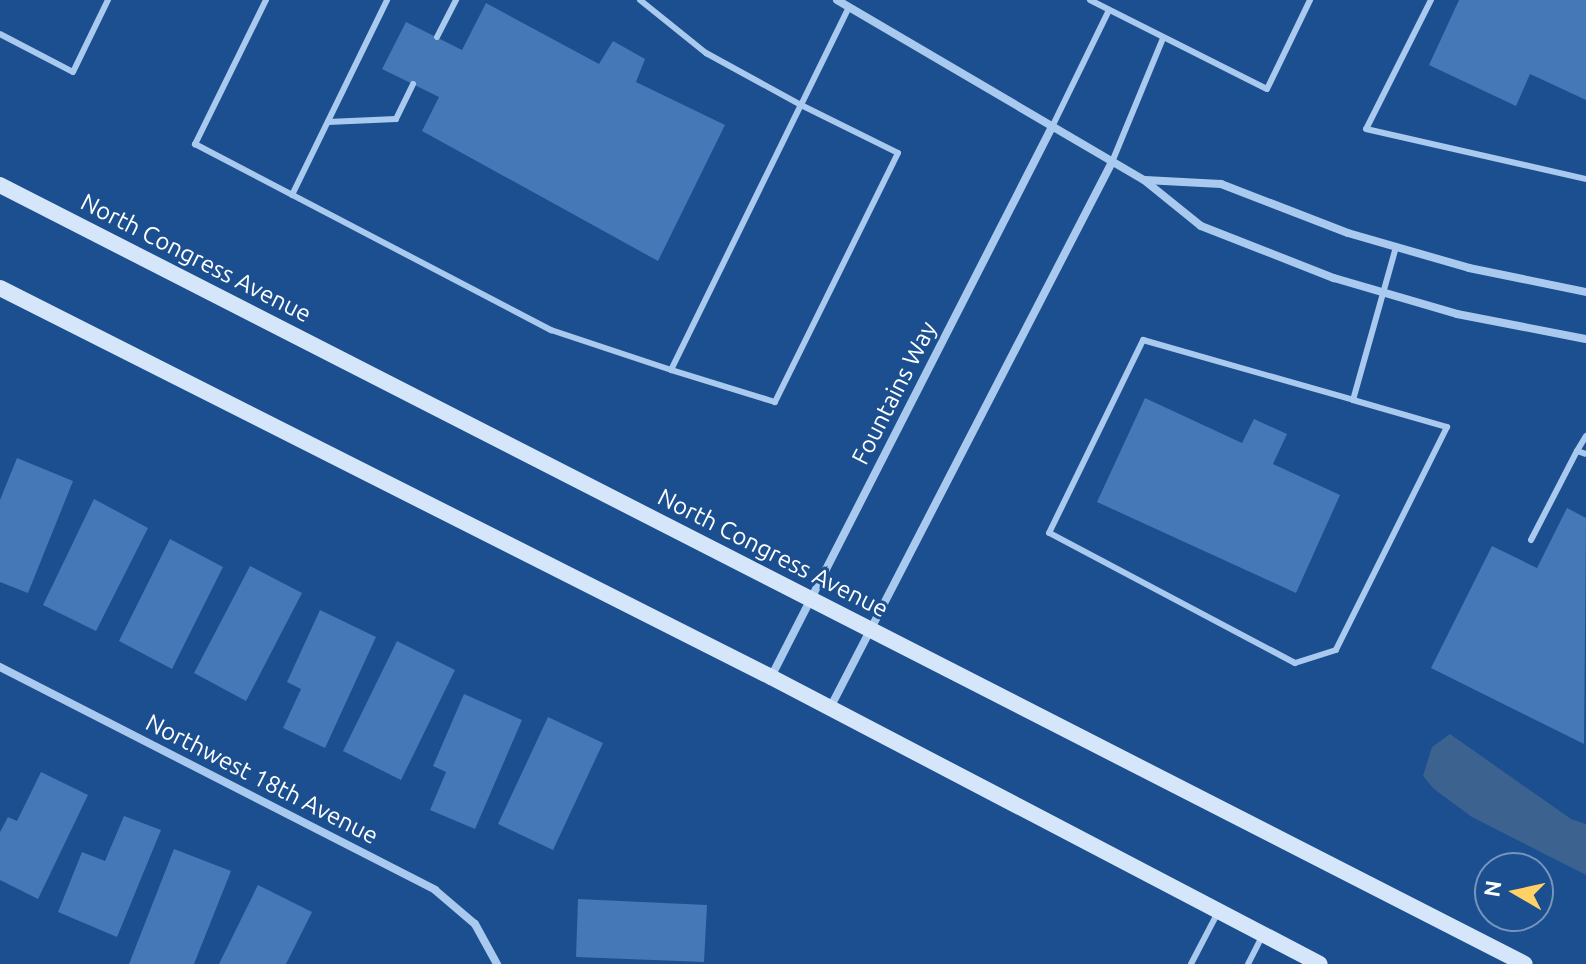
<!DOCTYPE html>
<style>
body{margin:0}
#map{position:relative;width:1586px;height:964px;overflow:hidden;background:#1b4f8f;font-family:Ubuntu,sans-serif}
div>[style]{position:absolute}
.water>*{inset:0;background:#3c6290}
.building>*{inset:0;background:#4478b7}
.lane>*{height:6px;margin:-3px;padding:0 3px;transform-origin:3px;border-radius:3px;background:#a9c9ee}
.street>*{height:8px;margin:-4px;padding:0 4px;transform-origin:4px;border-radius:4px;background:#a9c9ee}
.secondary>*{height:16px;margin:-8px;padding:0 8px;transform-origin:8px;border-radius:8px;background:#d6e6fa}
span{translate:-50% -50%;white-space:nowrap;text-align:center;line-height:1.15;-webkit-text-stroke:6px #1b4f8f;paint-order:stroke}
.street-label{font-size:24px;color:#fff}
.north{position:absolute;left:1474px;top:852px;width:80px;height:80px;box-sizing:border-box;background:#1b4f8f;border:2px solid #7695bc;border-radius:50%;rotate:279deg;font-size:22px;font-weight:700;line-height:32px;text-align:center;color:#fff}
.north::after{content:'';display:block;margin:auto;width:28px;height:36px;background:#ffd166;clip-path:polygon(50% 0,100% 100%,50% 72%,0 100%)}
</style>
<div id="map">
<div class="water">
<div style="clip-path:polygon(1450px 734px,1571px 819px,1586px 824px,1586px 875px,1472px 817px,1434px 789px,1423px 776px,1432px 747px)"></div>
</div>
<div class="building">
<div style="clip-path:polygon(1459px 0,1586px 0,1586px 100px,1530px 74px,1516px 106px,1429px 65px)"></div>
<div style="clip-path:polygon(486px 3px,599px 64px,613px 41px,645px 59px,636px 82px,725px 125px,658px 261px,422px 131px,439px 97px,382px 69px,406px 22px,462px 50px)"></div>
<div style="clip-path:polygon(1145px 398px,1242px 443px,1254px 419px,1287px 434px,1273px 464px,1340px 495px,1296px 593px,1097px 502px)"></div>
<div style="clip-path:polygon(17px 458px,73px 481px,28px 593px,0 582px,0 500px)"></div>
<div style="clip-path:polygon(94px 499px,148px 528px,96px 631px,43px 605px)"></div>
<div style="clip-path:polygon(1567px 508px,1586px 518px,1584px 744px,1431px 668px,1492px 546px,1537px 568px)"></div>
<div style="clip-path:polygon(170px 539px,223px 567px,172px 669px,119px 641px)"></div>
<div style="clip-path:polygon(250px 566px,302px 593px,246px 701px,194px 673px)"></div>
<div style="clip-path:polygon(320px 610px,376px 637px,325px 748px,283px 728px,301px 689px,287px 682px)"></div>
<div style="clip-path:polygon(397px 641px,455px 670px,401px 780px,343px 751px)"></div>
<div style="clip-path:polygon(464px 694px,522px 720px,475px 829px,430px 810px,446px 772px,433px 766px)"></div>
<div style="clip-path:polygon(548px 717px,603px 743px,553px 850px,498px 824px)"></div>
<div style="clip-path:polygon(41px 772px,88px 795px,38px 899px,0 880px,0 832px,8px 817px,17px 821px)"></div>
<div style="clip-path:polygon(124px 816px,161px 830px,117px 937px,58px 912px,82px 852px,105px 861px)"></div>
<div style="clip-path:polygon(174px 849px,231px 871px,194px 964px,129px 964px)"></div>
<div style="clip-path:polygon(258px 885px,312px 912px,286px 964px,219px 964px)"></div>
<div style="clip-path:polygon(578px 899px,707px 905px,704px 962px,576px 957px)"></div>
</div>
<div class="lane">
<div style="left:266px;top:0;width:161px;rotate:116.2deg"></div>
<div style="left:195px;top:144px;width:402px;rotate:27.6deg"></div>
<div style="left:551px;top:330px;width:126px;rotate:18.4deg"></div>
<div style="left:640px;top:0;width:85px;rotate:38.8deg"></div>
<div style="left:706px;top:53px;width:108px;rotate:28.7deg"></div>
<div style="left:801px;top:105px;width:108px;rotate:26.3deg"></div>
<div style="left:898px;top:153px;width:278px;rotate:116.3deg"></div>
<div style="left:775px;top:402px;width:109px;rotate:-162.9deg"></div>
<div style="left:671px;top:370px;width:295px;rotate:-63.9deg"></div>
<div style="left:801px;top:105px;width:109px;rotate:-63.9deg"></div>
<div style="left:1090px;top:0;width:198px;rotate:26.7deg"></div>
<div style="left:1267px;top:89px;width:99px;rotate:-64.2deg"></div>
<div style="left:1431px;top:0;width:144px;rotate:116.7deg"></div>
<div style="left:1366px;top:129px;width:226px;rotate:12.8deg"></div>
<div style="left:0;top:34px;width:82px;rotate:27.5deg"></div>
<div style="left:73px;top:72px;width:80px;rotate:-64.1deg"></div>
<div style="left:437px;top:37px;width:42px;rotate:-62.8deg"></div>
<div style="left:328px;top:122px;width:68px;rotate:-2.5deg"></div>
<div style="left:396px;top:119px;width:39px;rotate:-64deg"></div>
<div style="left:1052px;top:127px;width:130px;rotate:-64deg"></div>
<div style="left:1112px;top:162px;width:134px;rotate:-67.6deg"></div>
<div style="left:292px;top:195px;width:217px;rotate:-64deg"></div>
<div style="left:1353px;top:400px;width:98px;rotate:16deg"></div>
<div style="left:1447px;top:427px;width:249px;rotate:116.5deg"></div>
<div style="left:1336px;top:650px;width:43px;rotate:162.4deg"></div>
<div style="left:1295px;top:663px;width:278px;rotate:-152.1deg"></div>
<div style="left:1049px;top:533px;width:215px;rotate:-64deg"></div>
<div style="left:1143px;top:340px;width:218px;rotate:15.9deg"></div>
<div style="left:1353px;top:400px;width:159px;rotate:-74.3deg"></div>
<div style="left:1586px;top:436px;width:17px;rotate:121deg"></div>
<div style="left:1577px;top:451px;width:9px;rotate:18deg"></div>
<div style="left:1531px;top:540px;width:100px;rotate:-62.7deg"></div>
<div style="left:1191px;top:964px;width:56px;rotate:-62.5deg"></div>
<div style="left:1248px;top:964px;width:33px;rotate:-63deg"></div>
</div>
<div class="street">
<div style="left:837px;top:0;width:356px;rotate:30.4deg"></div>
<div style="left:1144px;top:180px;width:73px;rotate:38.9deg"></div>
<div style="left:1201px;top:226px;width:143px;rotate:21.4deg"></div>
<div style="left:1334px;top:278px;width:128px;rotate:16.3deg"></div>
<div style="left:1457px;top:314px;width:131px;rotate:11deg"></div>
<div style="left:1145px;top:180px;width:76px;rotate:3deg"></div>
<div style="left:1221px;top:184px;width:136px;rotate:21.1deg"></div>
<div style="left:1348px;top:233px;width:126px;rotate:16.1deg"></div>
<div style="left:1469px;top:268px;width:119px;rotate:11.6deg"></div>
<div style="left:0;top:667px;width:489px;rotate:27.1deg"></div>
<div style="left:435px;top:890px;width:52px;rotate:40.4deg"></div>
<div style="left:475px;top:924px;width:46px;rotate:61.2deg"></div>
<div style="left:771px;top:677px;width:618px;rotate:-62.94deg"></div>
<div style="left:830px;top:708px;width:615px;rotate:-62.68deg"></div>
</div>
<div class="secondary">
<div style="left:0;top:185px;width:1712px;rotate:27.06deg"></div>
<div style="left:0;top:288px;width:864px;rotate:26.77deg"></div>
<div style="left:771px;top:677px;width:619px;rotate:27.6deg"></div>
</div>
<div class="street-label">
<span style="left:196px;top:258px;rotate:27deg">North Congress Avenue</span>
<span style="left:894px;top:393px;rotate:-63deg">Fountains Way</span>
<span style="left:773px;top:553px;rotate:27deg">North Congress Avenue</span>
<span style="left:262px;top:779px;rotate:27deg">Northwest 18th Avenue</span>
</div>
<div class="north">N</div>
</div>
